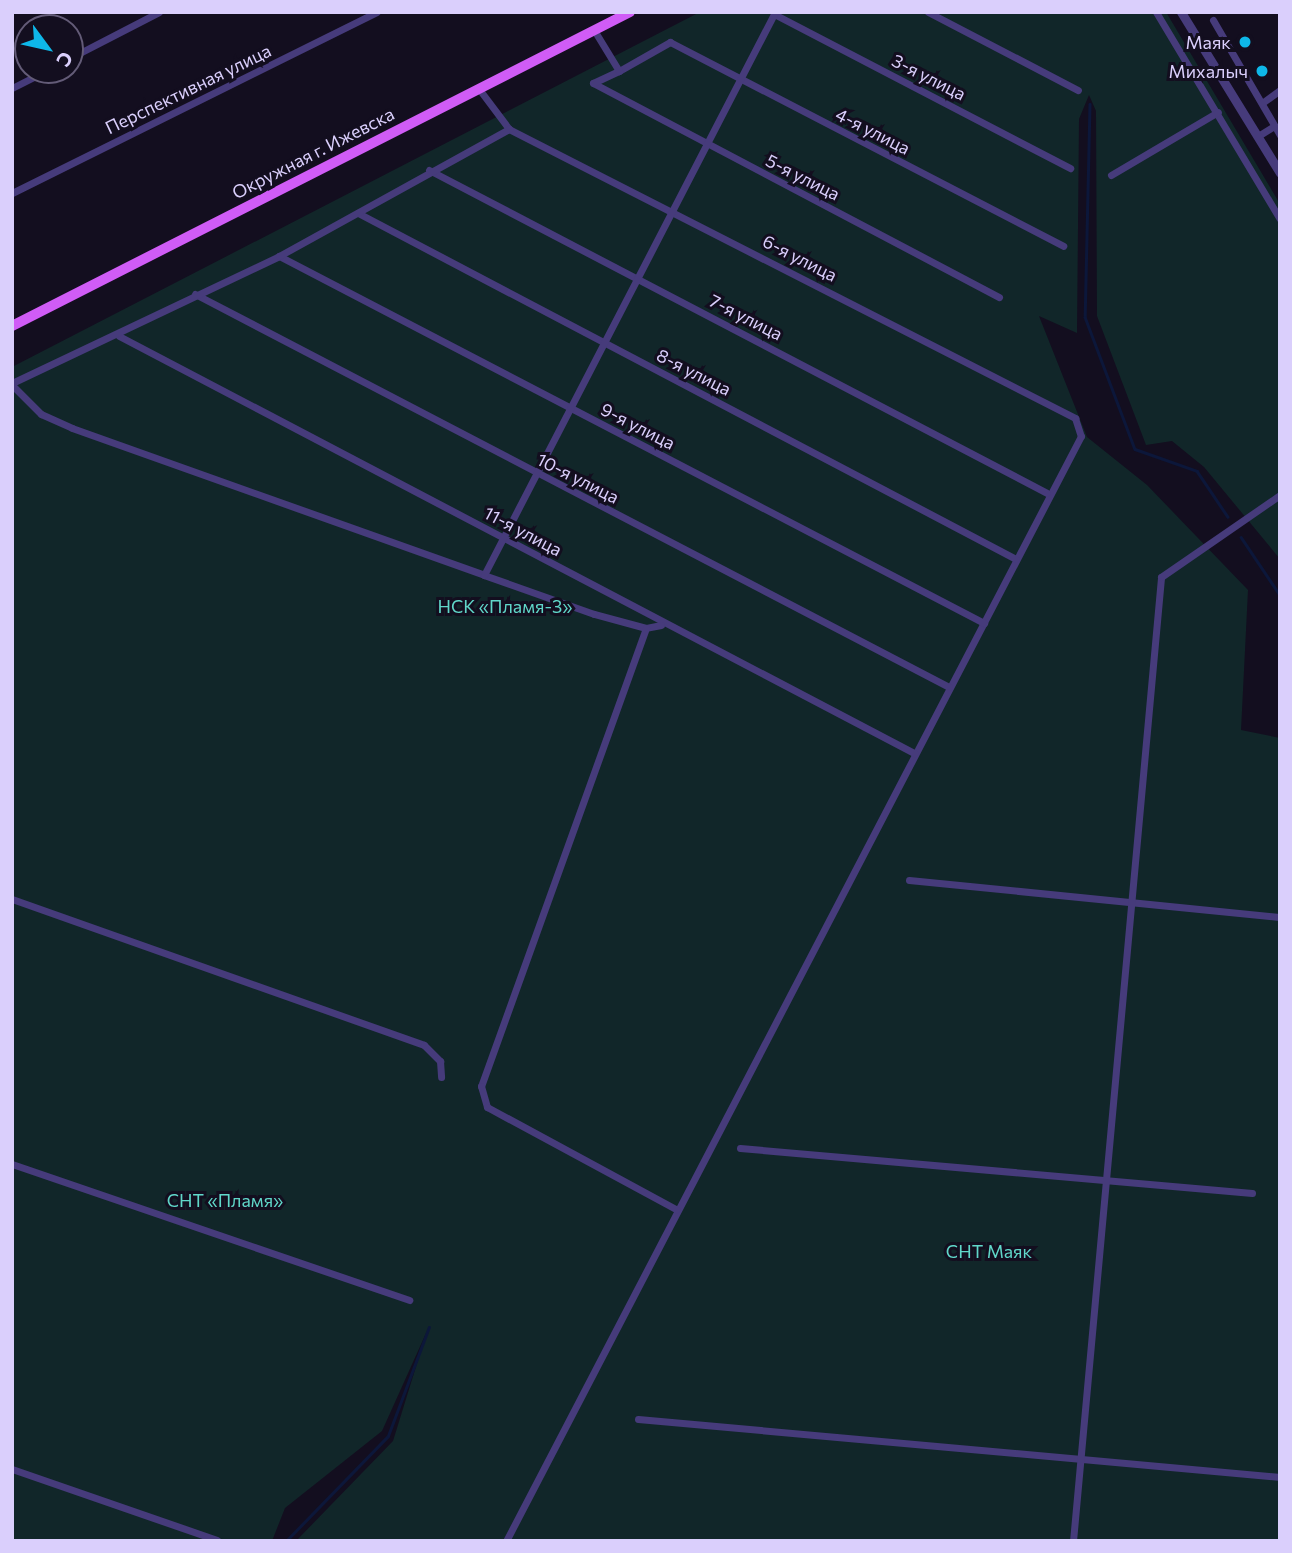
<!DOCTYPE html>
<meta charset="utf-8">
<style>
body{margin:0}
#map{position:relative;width:1292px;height:1553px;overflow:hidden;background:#130e1f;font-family:Commissioner,sans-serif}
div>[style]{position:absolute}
.green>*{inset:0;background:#112629}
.stream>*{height:2.5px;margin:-1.25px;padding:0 1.25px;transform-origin:1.25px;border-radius:1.25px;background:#0c173a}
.minor>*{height:7px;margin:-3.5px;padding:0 3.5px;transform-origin:3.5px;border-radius:3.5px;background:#463b7b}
.tertiary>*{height:9px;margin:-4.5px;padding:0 4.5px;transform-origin:4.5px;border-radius:4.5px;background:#463b7b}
.primary>*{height:10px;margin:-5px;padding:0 5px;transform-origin:5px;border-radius:5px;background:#d05cf6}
.dots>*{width:19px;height:19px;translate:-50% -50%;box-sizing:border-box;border:4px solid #130e1f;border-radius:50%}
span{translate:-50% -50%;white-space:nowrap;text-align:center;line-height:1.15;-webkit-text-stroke:6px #130e1f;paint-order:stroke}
.poi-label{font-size:18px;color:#dacffc}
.right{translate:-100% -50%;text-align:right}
.street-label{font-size:18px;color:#dacffc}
.park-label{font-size:18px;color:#60d7c9}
.frame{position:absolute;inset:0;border:14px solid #dacffc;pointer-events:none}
.north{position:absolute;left:14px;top:14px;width:70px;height:70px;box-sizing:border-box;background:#130e1f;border:2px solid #635b77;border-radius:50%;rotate:123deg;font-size:19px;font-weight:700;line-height:28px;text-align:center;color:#dacffc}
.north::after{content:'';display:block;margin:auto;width:24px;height:32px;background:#0eb7e9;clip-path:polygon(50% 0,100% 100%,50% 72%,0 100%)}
</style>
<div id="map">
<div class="green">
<div style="clip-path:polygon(700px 12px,1166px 12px,1280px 204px,1280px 559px,1204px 467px,1172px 441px,1146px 445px,1097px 316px,1096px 111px,1089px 95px,1079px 119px,1077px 333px,1039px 316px,1087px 437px,1147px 485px,1248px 590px,1241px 730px,1280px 738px,1280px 1541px,296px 1541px,393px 1441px,427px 1331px,382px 1431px,285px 1508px,272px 1541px,12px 1541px,12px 367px)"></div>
</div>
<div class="stream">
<div style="left:1090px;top:104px;width:213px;rotate:91.3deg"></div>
<div style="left:1085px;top:317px;width:141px;rotate:69.3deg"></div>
<div style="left:1135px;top:449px;width:66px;rotate:19.5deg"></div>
<div style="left:1197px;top:471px;width:55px;rotate:56deg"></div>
<div style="left:1241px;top:537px;width:70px;rotate:56.1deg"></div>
<div style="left:286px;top:1541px;width:146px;rotate:-45.8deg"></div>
<div style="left:388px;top:1436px;width:116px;rotate:-69.4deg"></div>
</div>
<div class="minor">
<div style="left:928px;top:12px;width:169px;rotate:27.5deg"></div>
<div style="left:1156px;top:12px;width:241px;rotate:59.1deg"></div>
<div style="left:774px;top:14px;width:334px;rotate:27.5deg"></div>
<div style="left:1213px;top:20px;width:133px;rotate:59.8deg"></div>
<div style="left:70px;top:58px;width:100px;rotate:-27.3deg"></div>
<div style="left:619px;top:71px;width:59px;rotate:-29.6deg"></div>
<div style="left:670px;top:42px;width:443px;rotate:27.4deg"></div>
<div style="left:593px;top:83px;width:459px;rotate:27.8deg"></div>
<div style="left:593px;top:83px;width:29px;rotate:-25deg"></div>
<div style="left:619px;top:71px;width:48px;rotate:-121.4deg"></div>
<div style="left:12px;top:88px;width:39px;rotate:-27deg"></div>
<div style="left:479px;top:89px;width:50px;rotate:53.1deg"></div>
<div style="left:509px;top:129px;width:636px;rotate:27.05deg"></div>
<div style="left:1075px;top:418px;width:19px;rotate:72deg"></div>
<div style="left:1081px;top:436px;width:1246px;rotate:117.49deg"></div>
<div style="left:1262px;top:103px;width:22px;rotate:-36deg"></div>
<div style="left:1258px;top:136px;width:19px;rotate:-32deg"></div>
<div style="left:429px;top:170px;width:697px;rotate:27.59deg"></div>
<div style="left:1111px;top:175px;width:124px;rotate:-30.5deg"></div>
<div style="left:12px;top:193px;width:407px;rotate:-26.4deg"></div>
<div style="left:358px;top:213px;width:743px;rotate:27.74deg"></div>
<div style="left:279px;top:256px;width:795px;rotate:27.5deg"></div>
<div style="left:195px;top:294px;width:850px;rotate:27.53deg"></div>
<div style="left:119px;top:336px;width:898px;rotate:27.68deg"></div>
<div style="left:12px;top:383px;width:296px;rotate:-25.4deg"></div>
<div style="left:279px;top:256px;width:263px;rotate:-28.9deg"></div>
<div style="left:12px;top:385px;width:41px;rotate:45deg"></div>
<div style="left:41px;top:414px;width:34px;rotate:24deg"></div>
<div style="left:72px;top:428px;width:437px;rotate:19.6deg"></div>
<div style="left:661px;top:625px;width:15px;rotate:169deg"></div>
<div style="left:646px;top:628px;width:54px;rotate:-164.9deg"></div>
<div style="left:594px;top:614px;width:117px;rotate:-160.5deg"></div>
<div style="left:484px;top:575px;width:634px;rotate:-62.67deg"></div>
<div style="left:646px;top:628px;width:487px;rotate:109.8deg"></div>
<div style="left:481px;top:1086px;width:22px;rotate:74deg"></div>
<div style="left:487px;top:1107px;width:215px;rotate:28.4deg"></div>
<div style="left:909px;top:880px;width:372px;rotate:5.7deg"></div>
<div style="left:12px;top:899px;width:437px;rotate:19.5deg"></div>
<div style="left:424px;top:1045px;width:23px;rotate:45deg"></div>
<div style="left:440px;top:1061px;width:16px;rotate:86deg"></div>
<div style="left:740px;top:1148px;width:514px;rotate:5.02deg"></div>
<div style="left:12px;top:1164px;width:420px;rotate:18.9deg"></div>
<div style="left:638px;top:1419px;width:645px;rotate:5.16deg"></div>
<div style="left:12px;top:1469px;width:217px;rotate:19.1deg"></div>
<div style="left:1073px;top:1541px;width:968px;rotate:-84.78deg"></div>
<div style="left:1161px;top:577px;width:145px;rotate:-34.6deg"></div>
</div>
<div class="tertiary">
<div style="left:1181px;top:12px;width:189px;rotate:58.4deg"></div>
</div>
<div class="primary">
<div style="left:12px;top:326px;width:693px;rotate:-26.93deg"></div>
</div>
<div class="dots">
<div style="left:1245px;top:42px;background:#0eb7e9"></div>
<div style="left:1262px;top:71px;background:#0eb7e9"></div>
</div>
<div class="poi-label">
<span class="right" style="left:1231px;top:42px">Маяк</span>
<span class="right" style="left:1248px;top:71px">Михалыч</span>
</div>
<div class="street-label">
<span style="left:929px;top:77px;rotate:27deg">3-я улица</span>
<span style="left:188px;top:89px;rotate:-26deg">Перспективная улица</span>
<span style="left:873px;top:131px;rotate:27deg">4-я улица</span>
<span style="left:313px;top:153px;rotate:-27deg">Окружная г. Ижевска</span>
<span style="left:803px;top:177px;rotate:27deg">5-я улица</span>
<span style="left:800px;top:258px;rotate:27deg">6-я улица</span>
<span style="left:746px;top:317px;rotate:27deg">7-я улица</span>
<span style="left:694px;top:372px;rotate:27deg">8-я улица</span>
<span style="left:638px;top:426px;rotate:27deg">9-я улица</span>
<span style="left:578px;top:478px;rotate:27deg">10-я улица</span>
<span style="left:523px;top:531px;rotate:28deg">11-я улица</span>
</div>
<div class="park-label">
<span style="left:505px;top:606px">НСК «Пламя-3»</span>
<span style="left:225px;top:1200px">СНТ «Пламя»</span>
<span style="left:989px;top:1251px">СНТ Маяк</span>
</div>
<div class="frame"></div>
<div class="north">С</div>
</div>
